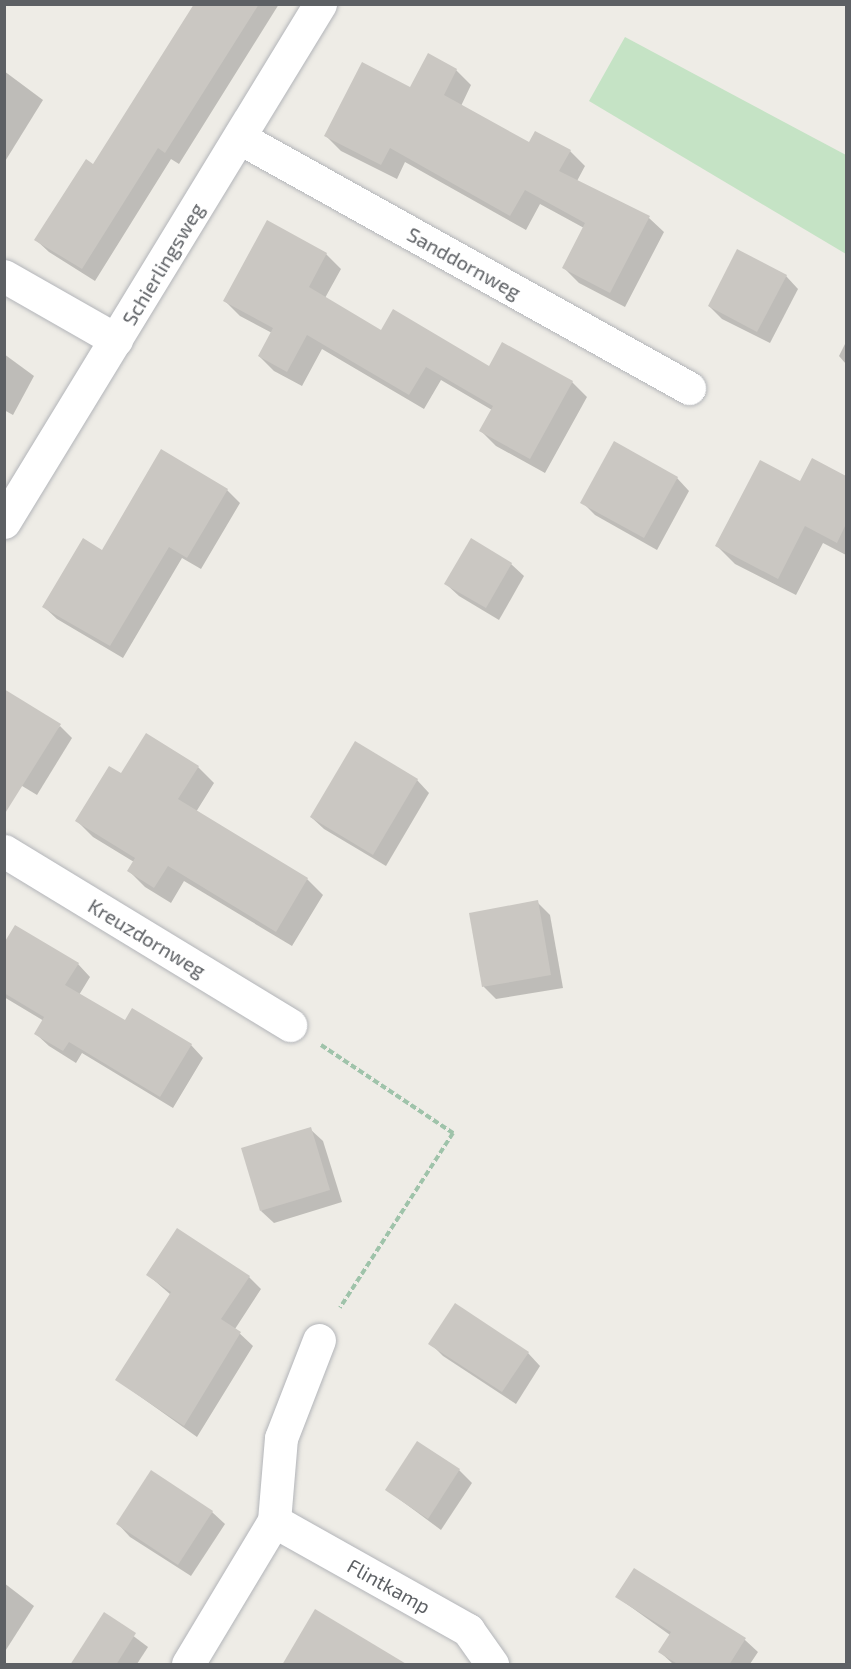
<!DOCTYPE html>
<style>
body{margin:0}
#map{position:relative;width:851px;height:1669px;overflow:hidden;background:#eeece6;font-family:"Exo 2",sans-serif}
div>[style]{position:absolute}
.green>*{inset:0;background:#c5e3c5}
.shadow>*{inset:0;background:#0003}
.building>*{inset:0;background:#cac7c2}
.path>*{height:4px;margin-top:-2px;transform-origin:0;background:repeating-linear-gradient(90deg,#9fc3aa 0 6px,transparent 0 9px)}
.roads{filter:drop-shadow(0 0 2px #b3b5b9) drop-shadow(0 0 2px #b3b5b9)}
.minor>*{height:33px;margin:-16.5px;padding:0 16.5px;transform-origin:16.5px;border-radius:16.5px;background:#fff}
span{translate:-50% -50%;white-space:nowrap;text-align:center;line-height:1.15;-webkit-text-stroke:5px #fff;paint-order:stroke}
.street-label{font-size:20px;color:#5d6064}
.frame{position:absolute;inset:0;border:6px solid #5d6064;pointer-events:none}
</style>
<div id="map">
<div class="green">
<div style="clip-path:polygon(625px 37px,846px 155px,846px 254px,589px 101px)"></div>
</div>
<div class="shadow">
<div style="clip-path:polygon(195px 4px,279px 4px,179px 164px,171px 159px,95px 281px,49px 252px,36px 240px,94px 166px)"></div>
<div style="clip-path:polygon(456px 70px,471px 85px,461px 106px,529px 144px,570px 151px,585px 166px,577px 181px,649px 218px,664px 232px,625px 307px,579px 283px,564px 268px,584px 228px,540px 204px,526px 230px,405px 162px,397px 179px,341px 151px,326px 136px,411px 89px)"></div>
<div style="clip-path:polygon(4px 71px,43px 100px,4px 163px)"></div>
<div style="clip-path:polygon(326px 254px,341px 269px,325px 298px,381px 332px,489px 368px,503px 344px,572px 382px,587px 397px,545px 473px,496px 446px,481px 431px,492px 410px,441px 380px,424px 409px,322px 349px,302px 386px,274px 371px,259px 356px,272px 333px,240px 316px,225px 301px)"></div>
<div style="clip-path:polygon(786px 276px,798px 289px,770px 343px,722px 319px,709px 306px)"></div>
<div style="clip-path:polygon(846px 342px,846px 364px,839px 356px)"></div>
<div style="clip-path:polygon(4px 354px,34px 376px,13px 415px,4px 410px)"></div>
<div style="clip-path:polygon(813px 460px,846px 478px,846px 555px,823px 543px,796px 595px,735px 564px,717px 546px,801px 483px)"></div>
<div style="clip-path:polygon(677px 478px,689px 491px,657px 550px,595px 515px,582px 502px)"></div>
<div style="clip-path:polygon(227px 490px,240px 503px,201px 569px,182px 558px,123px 658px,57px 619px,44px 607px)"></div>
<div style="clip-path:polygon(511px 564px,524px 576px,499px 620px,459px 596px,446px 584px)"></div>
<div style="clip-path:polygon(60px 726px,72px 738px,37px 795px,4px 775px)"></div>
<div style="clip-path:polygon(198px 767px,214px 783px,196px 812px,307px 879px,323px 895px,292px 946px,184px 881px,171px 903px,145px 887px,129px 871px,134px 862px,93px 837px,77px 821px,122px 775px)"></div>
<div style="clip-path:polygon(417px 780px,429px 793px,386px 866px,324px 829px,311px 817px)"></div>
<div style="clip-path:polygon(537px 902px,550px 915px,563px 988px,496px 999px,484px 987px,471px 914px)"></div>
<div style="clip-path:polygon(4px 946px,78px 964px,90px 977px,79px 995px,125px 1022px,191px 1045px,203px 1058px,173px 1108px,82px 1053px,76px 1063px,49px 1046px,36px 1034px,44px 1021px,4px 997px)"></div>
<div style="clip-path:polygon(310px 1129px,323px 1141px,342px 1202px,274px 1223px,261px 1211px)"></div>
<div style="clip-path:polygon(148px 1275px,249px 1277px,261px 1289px,235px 1329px,253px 1346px,197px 1437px,117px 1380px,171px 1295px)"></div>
<div style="clip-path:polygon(430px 1343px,528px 1353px,540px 1366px,516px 1404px,443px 1356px)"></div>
<div style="clip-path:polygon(459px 1470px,472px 1483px,441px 1530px,387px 1490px)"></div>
<div style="clip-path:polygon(212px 1512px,225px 1524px,191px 1576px,130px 1537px,118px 1524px)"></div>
<div style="clip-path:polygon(4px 1583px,34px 1606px,4px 1653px)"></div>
<div style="clip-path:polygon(617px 1597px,745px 1640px,758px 1652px,750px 1664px,673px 1664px,660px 1652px,670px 1635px)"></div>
<div style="clip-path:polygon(104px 1614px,148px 1647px,137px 1664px,75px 1664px)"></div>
</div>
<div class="building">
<div style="clip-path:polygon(194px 4px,259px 4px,165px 153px,158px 148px,82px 269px,34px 240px,86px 159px,93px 164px)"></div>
<div style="clip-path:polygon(428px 53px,457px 69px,444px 95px,529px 142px,535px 131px,571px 150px,559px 171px,650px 216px,610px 293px,562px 268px,585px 223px,525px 190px,510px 216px,390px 148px,381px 165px,324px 136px,362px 62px,410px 87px)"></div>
<div style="clip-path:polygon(267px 220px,327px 253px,309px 287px,381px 330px,393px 309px,489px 366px,502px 342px,573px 381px,530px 459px,479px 431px,493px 406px,426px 367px,409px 395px,307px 335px,287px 372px,258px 356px,273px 328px,223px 301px)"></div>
<div style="clip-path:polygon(737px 249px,787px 275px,757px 332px,708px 306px)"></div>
<div style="clip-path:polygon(614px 441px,678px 477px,644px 538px,580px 503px)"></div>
<div style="clip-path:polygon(161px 449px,228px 489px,187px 558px,169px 547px,110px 646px,42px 607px,83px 538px,102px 550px)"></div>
<div style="clip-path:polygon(812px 458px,846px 476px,846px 524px,837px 543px,805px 526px,778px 579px,715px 546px,760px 460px,800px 481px)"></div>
<div style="clip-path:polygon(471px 538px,512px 563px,486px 608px,444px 584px)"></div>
<div style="clip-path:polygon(4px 689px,61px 724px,4px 815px)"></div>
<div style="clip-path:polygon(146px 733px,199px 766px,178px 799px,308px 878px,276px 932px,168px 866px,154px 888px,127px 871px,135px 858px,75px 821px,109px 766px,121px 773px)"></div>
<div style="clip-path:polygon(355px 741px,418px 779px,373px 855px,310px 817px)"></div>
<div style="clip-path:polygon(538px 900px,551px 975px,482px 987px,469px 913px)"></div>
<div style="clip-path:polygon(15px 925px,79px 963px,65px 985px,125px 1020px,132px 1008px,192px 1044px,160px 1097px,69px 1042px,63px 1051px,34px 1034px,44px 1017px,4px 993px,4px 943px)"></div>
<div style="clip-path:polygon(311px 1127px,330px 1190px,260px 1211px,241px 1148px)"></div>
<div style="clip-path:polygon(177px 1228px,250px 1276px,221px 1319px,241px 1332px,184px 1426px,115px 1380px,171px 1292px,146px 1275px)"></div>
<div style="clip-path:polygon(455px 1303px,529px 1352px,502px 1392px,428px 1344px)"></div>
<div style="clip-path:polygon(417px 1441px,460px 1469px,428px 1519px,385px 1490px)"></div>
<div style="clip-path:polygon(151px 1470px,213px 1511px,178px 1565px,116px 1524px)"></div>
<div style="clip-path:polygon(634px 1568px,746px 1638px,729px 1665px,679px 1665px,658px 1652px,671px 1632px,615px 1597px)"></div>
<div style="clip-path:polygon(315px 1609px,408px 1665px,282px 1665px)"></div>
<div style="clip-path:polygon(104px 1612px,136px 1633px,116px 1665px,70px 1665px)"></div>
</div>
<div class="path">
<div style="left:321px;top:1045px;width:159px;rotate:33.7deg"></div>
<div style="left:453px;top:1133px;width:208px;rotate:122.9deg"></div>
</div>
<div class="roads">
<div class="minor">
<div style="left:240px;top:138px;width:514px;rotate:29.11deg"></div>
<div style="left:4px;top:276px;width:129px;rotate:29.7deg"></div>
<div style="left:4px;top:522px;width:607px;rotate:-58.62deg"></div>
<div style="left:4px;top:851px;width:335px;rotate:31.3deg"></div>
<div style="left:274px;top:1521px;width:223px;rotate:29.3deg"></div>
<div style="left:468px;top:1630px;width:42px;rotate:54.8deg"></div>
<div style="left:188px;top:1664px;width:167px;rotate:-59deg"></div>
<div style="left:274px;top:1521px;width:83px;rotate:-85.2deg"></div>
<div style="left:281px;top:1438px;width:105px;rotate:-68.8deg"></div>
</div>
</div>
<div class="street-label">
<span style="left:464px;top:263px;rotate:29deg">Sanddornweg</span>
<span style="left:163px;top:264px;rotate:-59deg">Schierlingsweg</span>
<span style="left:147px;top:938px;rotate:31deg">Kreuzdornweg</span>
<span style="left:389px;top:1586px;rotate:29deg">Flintkamp</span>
</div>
<div class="frame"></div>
</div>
